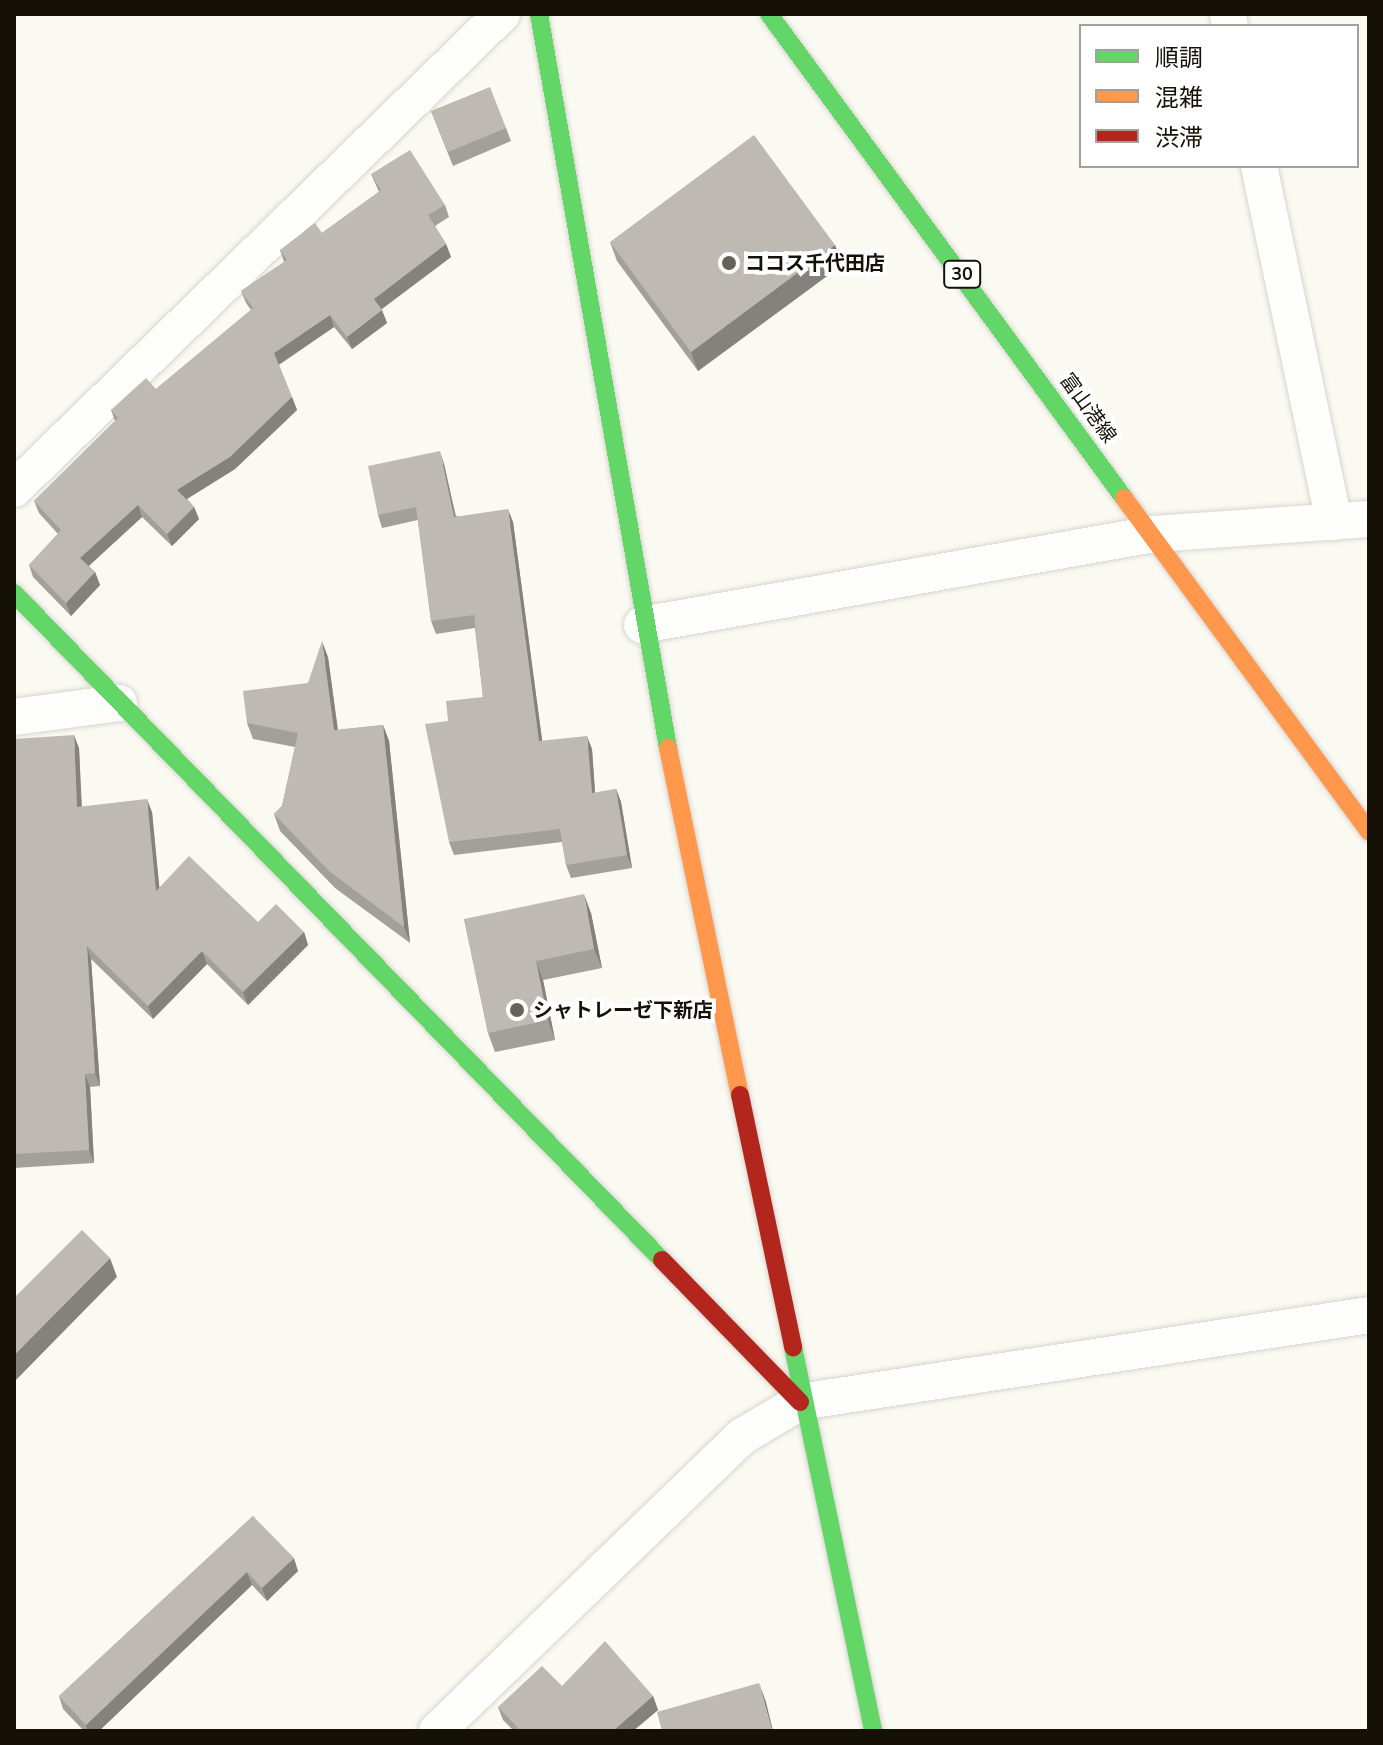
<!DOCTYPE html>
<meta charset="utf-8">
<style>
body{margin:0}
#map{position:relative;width:1383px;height:1745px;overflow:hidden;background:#faf9f2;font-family:"Nunito Sans","Noto Sans JP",sans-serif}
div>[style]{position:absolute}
.roads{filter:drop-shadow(0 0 2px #d7d5cd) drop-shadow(0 0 2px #d7d5cd)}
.street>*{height:36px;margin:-18px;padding:0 18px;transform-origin:18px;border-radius:18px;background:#fefefd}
.fast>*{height:18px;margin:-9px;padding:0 9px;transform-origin:9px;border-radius:9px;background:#63d668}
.slow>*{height:18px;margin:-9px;padding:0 9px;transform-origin:9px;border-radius:9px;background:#ff974d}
.jam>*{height:18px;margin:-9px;padding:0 9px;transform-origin:9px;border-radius:9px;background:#b3261e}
.wall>*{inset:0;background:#a3a09a}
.shaded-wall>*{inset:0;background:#85827d}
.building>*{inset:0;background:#bebab3}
.dots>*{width:22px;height:22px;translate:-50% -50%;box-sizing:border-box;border:4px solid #fff;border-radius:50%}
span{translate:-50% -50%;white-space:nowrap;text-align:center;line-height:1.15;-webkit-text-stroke:8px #fff;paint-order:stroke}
.shield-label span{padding:2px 6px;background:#fff;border:2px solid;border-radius:6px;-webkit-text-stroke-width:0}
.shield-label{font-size:18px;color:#151107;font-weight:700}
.poi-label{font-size:20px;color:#151107;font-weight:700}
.left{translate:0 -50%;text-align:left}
.street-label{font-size:20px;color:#151107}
.frame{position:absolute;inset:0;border:16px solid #151107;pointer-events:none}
.legend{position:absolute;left:1079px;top:24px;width:280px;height:144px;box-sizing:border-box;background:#fff;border:2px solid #a1a09c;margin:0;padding:10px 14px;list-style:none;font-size:24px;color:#151107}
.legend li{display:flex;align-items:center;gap:16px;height:40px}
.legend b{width:40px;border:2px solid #a1a09c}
</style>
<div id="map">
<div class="roads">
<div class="street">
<div style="left:1228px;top:14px;width:12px;rotate:81deg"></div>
<div style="left:1259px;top:166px;width:364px;rotate:78.1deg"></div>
<div style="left:14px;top:489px;width:681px;rotate:-44.23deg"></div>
<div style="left:642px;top:625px;width:520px;rotate:-10.08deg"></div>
<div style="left:1154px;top:534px;width:216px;rotate:-4deg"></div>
<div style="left:14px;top:717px;width:106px;rotate:-7.6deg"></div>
<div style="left:437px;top:1731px;width:425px;rotate:-44deg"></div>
<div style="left:743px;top:1436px;width:66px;rotate:-30.8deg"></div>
<div style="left:800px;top:1402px;width:576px;rotate:-8.69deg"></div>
</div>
<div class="fast">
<div style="left:539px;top:14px;width:745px;rotate:80.03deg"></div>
<div style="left:769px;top:14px;width:600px;rotate:53.74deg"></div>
<div style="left:14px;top:593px;width:930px;rotate:45.83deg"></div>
<div style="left:793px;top:1347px;width:392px;rotate:78.2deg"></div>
</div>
<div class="slow">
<div style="left:1124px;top:498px;width:414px;rotate:53.7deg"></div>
<div style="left:668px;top:748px;width:354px;rotate:78.3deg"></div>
</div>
<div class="jam">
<div style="left:740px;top:1095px;width:258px;rotate:78.1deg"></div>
<div style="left:662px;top:1260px;width:198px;rotate:45.8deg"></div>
</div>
</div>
<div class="wall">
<div style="clip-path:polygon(431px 111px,506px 128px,511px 141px,453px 166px)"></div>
<div style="clip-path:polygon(371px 174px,445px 205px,449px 217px,435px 226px,446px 244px,451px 257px,381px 309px,387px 323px,352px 349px,334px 327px,279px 365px,297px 410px,235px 469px,187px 499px,194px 507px,199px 519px,172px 546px,142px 517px,89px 566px,95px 572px,100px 585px,71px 616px,33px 577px,29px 565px,58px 534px,39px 513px,34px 501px,115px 421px,111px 410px,156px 389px,251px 310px,246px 303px,241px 291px,284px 262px,280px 250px,322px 233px,379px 192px)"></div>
<div style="clip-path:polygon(610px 242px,835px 245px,842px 265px,698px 371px,617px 261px)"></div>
<div style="clip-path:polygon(444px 464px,456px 516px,513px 522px,542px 741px,592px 749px,595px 793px,616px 789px,621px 802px,632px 868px,571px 878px,566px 865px,562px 842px,454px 855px,449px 842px,448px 721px,483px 697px,475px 628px,436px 634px,431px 621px,418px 520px,382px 528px,378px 515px)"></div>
<div style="clip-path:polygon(328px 657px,338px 730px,383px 725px,389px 741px,410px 943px,335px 888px,280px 831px,274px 814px,282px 806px,295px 747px,253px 739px,247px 723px,308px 683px)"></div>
<div style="clip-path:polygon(14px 739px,79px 748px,82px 807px,152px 812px,159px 887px,258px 922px,304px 932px,308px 945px,248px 1005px,207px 964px,153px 1019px,91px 959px,100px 1086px,90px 1087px,94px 1163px,14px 1168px)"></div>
<div style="clip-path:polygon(591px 913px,602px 968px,543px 980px,555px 1040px,495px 1052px,488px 1033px,464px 919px)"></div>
<div style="clip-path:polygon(253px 1516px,298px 1571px,267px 1601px,252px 1585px,99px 1731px,84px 1731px,63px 1709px,59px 1696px)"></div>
<div style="clip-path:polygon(562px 1686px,653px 1696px,658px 1710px,633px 1731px,514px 1731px,503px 1720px,498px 1707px)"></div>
</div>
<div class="shaded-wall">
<div style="clip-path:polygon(446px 244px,451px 257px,378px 312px,374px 299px)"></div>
<div style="clip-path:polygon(835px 245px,842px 265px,698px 371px,691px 352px)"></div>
<div style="clip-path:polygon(382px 310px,387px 323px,352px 349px,347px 337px)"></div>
<div style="clip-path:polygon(330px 315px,334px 327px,278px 365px,274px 353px)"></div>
<div style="clip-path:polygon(292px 397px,297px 410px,235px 469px,182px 502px,177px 490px)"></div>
<div style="clip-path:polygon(440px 451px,444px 464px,458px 530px,454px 517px)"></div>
<div style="clip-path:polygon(138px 505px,142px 517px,84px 570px,80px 558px)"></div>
<div style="clip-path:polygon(194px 507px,199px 519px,172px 546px,167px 534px)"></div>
<div style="clip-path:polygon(508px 509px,513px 522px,544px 754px,539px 741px)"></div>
<div style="clip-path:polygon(95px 572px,100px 585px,71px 616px,66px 603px)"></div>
<div style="clip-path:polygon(322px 641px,328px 657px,340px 747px,334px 730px)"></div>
<div style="clip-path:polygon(383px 725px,389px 741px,410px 943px,404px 927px)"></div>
<div style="clip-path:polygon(74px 735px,79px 748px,82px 820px,77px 807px)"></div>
<div style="clip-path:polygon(587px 736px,592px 749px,596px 806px,592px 793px)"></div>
<div style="clip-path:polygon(616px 789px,621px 802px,632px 868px,627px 855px)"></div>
<div style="clip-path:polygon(147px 799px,152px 812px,161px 904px,156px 891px)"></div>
<div style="clip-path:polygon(584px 894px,591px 913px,602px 968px,594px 949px)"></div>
<div style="clip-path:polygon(304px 932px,308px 945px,248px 1005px,243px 992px)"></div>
<div style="clip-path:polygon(87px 946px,91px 959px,100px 1086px,95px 1073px)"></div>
<div style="clip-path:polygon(202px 951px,207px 964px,153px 1019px,148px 1006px)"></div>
<div style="clip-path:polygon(536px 961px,543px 980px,555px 1040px,548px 1020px)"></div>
<div style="clip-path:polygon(85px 1074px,90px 1087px,94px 1163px,89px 1150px)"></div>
<div style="clip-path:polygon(110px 1258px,117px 1277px,14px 1382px,14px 1355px)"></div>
<div style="clip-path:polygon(294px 1558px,298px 1571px,267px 1601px,262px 1588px)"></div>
<div style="clip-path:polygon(247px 1572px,252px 1585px,99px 1731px,88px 1731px,86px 1725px)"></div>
<div style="clip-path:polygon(759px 1683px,766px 1702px,773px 1731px,772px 1731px)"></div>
<div style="clip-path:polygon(653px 1696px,658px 1710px,633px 1731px,613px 1731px)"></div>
</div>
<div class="building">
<div style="clip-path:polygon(490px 87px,506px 128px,448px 152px,431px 111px)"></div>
<div style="clip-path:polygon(754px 135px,835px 245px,691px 352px,610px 242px)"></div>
<div style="clip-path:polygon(410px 150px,445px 205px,428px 215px,446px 244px,374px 299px,382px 310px,347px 337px,330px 315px,274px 353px,292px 397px,230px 457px,177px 490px,194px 507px,167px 534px,138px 505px,80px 558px,95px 572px,66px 603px,29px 565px,61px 530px,34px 501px,118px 418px,111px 410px,146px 378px,156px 389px,253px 308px,241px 291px,287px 260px,280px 250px,315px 223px,322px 233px,381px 190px,371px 174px)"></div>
<div style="clip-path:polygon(440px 451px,454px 517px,508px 509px,539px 741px,587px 736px,592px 793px,616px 789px,627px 855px,566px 865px,560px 829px,449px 842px,425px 724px,448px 721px,446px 701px,483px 697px,474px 615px,431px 621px,416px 507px,378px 515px,368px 466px)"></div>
<div style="clip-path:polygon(322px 641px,334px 730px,383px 725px,404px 927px,329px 871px,274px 814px,282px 806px,298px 733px,247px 723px,243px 691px,308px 683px)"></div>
<div style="clip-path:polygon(74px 735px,77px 807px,147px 799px,156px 891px,189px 856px,258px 922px,276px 904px,304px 932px,243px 992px,202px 951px,148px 1006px,87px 946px,95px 1073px,85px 1074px,89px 1150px,14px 1154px,14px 739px)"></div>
<div style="clip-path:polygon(584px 894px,594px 949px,536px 961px,548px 1020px,488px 1033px,464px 919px)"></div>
<div style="clip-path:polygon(82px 1230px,110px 1258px,14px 1355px,14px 1298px)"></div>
<div style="clip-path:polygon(253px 1516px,294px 1558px,262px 1588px,247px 1572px,86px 1725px,59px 1696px)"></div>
<div style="clip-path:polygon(605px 1641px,653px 1696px,613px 1731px,521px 1731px,498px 1707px,542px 1666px,562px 1686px)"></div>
<div style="clip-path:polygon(759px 1683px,772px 1731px,662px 1731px,657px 1712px)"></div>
</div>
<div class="dots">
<div style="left:729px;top:263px;background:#656259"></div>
<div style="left:517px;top:1010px;background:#656259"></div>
</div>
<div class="shield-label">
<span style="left:962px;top:274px">30</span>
</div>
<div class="poi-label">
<span class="left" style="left:745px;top:263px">ココス千代田店</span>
<span class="left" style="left:533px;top:1010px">シャトレーゼ下新店</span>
</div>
<div class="street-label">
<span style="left:1088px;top:408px;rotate:54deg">富山港線</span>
</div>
<div class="frame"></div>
<ul class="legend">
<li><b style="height:10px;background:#63d668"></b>順調</li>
<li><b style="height:10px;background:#ff974d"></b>混雑</li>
<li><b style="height:10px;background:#b3261e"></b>渋滞</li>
</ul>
</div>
